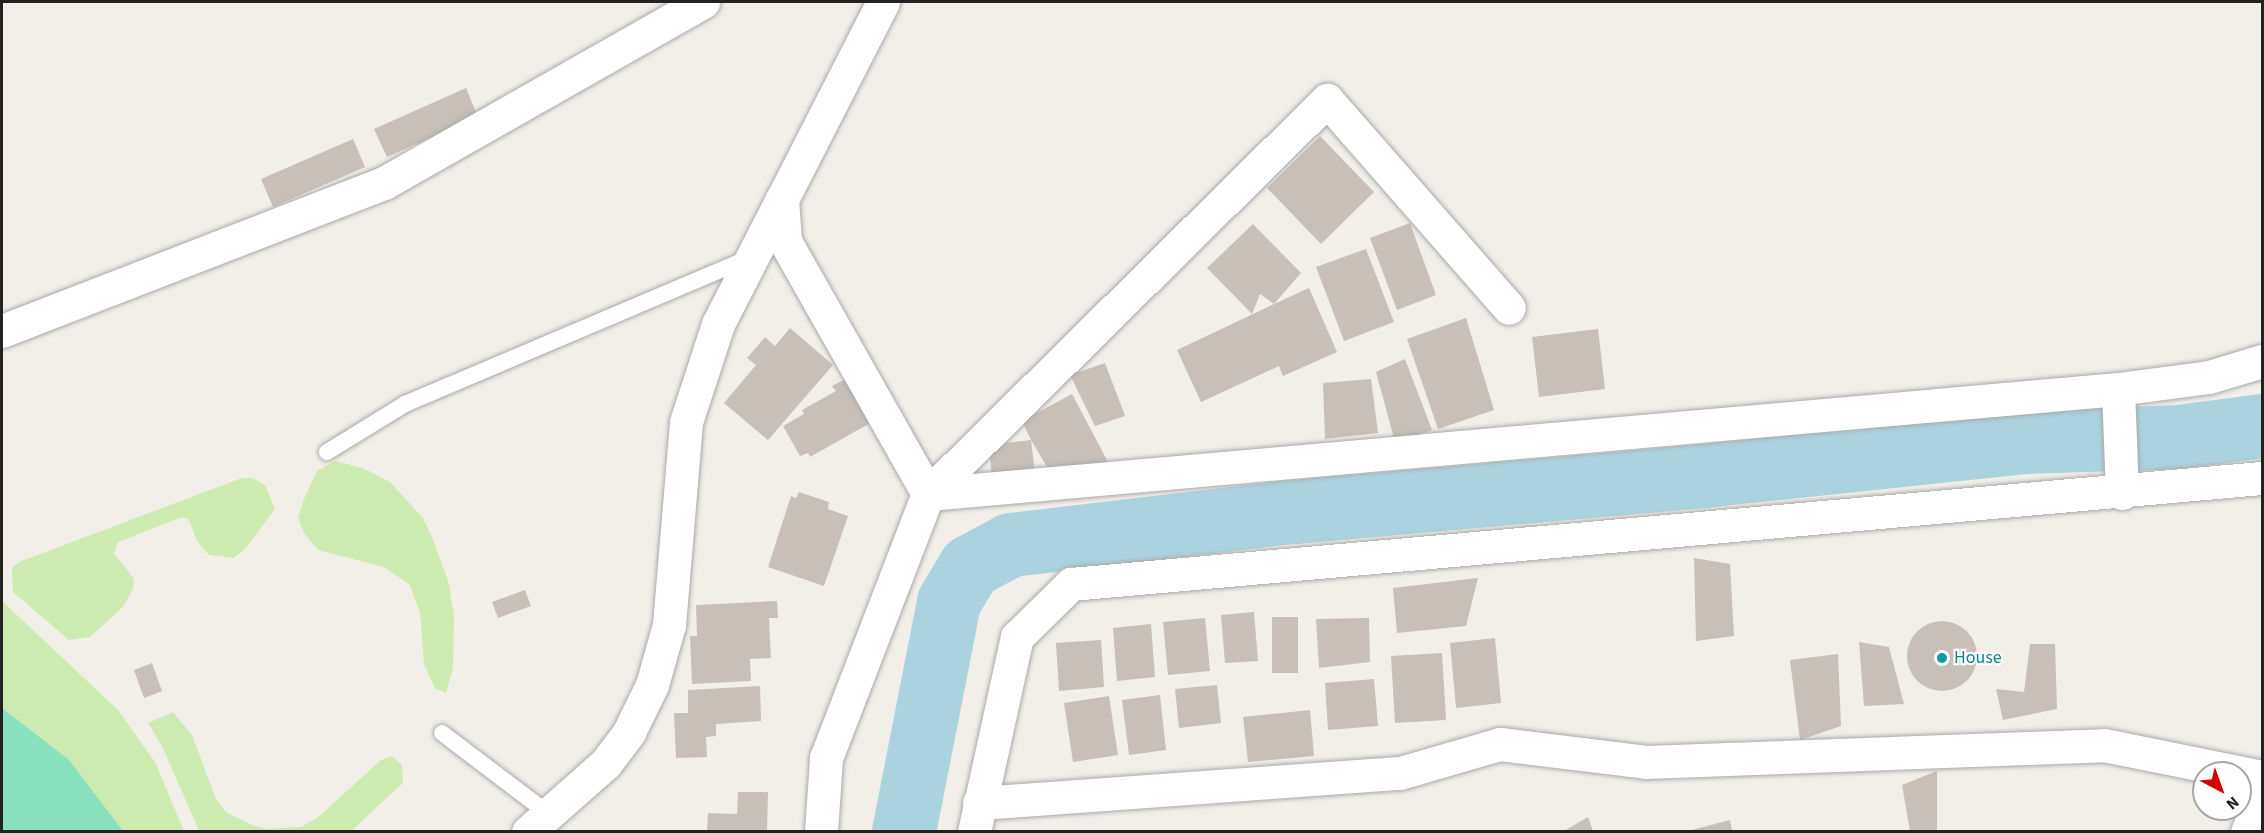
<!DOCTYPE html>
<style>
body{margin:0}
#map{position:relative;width:2264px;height:833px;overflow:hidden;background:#f2efe9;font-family:"Source Sans 3",sans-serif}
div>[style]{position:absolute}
.grass>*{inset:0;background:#cdebb0}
.pitch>*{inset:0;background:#88e0be}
.river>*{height:64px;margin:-32px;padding:0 32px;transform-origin:32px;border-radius:32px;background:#aad3df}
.building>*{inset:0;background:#c7bfb8}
.round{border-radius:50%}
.roads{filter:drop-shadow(0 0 2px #a9a9a9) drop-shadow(0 0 2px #a9a9a9)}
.service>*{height:16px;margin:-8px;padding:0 8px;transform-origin:8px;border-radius:8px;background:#fff}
.minor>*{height:33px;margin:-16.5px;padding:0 16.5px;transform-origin:16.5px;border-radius:16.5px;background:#fff}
.dots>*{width:16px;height:16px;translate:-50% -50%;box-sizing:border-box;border:3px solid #fff;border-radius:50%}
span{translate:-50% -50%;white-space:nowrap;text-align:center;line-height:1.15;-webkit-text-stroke:4.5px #fff;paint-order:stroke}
.culture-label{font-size:18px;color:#0d838f}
.left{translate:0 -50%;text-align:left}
.frame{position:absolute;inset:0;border:3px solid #222;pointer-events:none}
.north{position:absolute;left:2192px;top:761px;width:60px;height:60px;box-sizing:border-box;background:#fff;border:2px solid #a7a7a7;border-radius:50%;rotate:139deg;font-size:16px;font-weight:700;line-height:24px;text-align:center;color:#222}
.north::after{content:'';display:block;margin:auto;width:21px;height:27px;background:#d40000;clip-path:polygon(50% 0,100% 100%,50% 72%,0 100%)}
</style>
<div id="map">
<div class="grass">
<div style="clip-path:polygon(335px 461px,363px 468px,390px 482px,423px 518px,433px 539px,449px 584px,454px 616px,453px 668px,446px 693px,435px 688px,424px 664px,420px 613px,410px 585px,384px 567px,318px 550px,304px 533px,298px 518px,304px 499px,317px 471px)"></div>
<div style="clip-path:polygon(242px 478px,252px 478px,265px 485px,275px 509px,246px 548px,234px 558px,209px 555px,197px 541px,189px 520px,182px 517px,118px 542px,114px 553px,134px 579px,133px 589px,123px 607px,90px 637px,69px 640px,13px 592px,12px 568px,19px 562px)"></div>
<div style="clip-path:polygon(2px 601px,118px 710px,155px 762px,184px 831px,2px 831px)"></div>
<div style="clip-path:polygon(173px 712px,192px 735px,216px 799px,226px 812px,252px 825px,266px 829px,301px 827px,317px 818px,381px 760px,392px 756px,402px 765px,403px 783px,351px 831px,199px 831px,163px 748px,148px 723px)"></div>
</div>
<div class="pitch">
<div style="clip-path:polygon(2px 708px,69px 760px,123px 831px,2px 831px)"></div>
</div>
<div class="river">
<div style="left:904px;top:832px;width:234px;rotate:-78.9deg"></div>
<div style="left:949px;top:602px;width:41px;rotate:-59deg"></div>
<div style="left:970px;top:567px;width:47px;rotate:-28.2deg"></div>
<div style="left:1011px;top:545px;width:285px;rotate:-6.7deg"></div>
<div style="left:1294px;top:512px;width:411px;rotate:-5deg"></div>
<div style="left:1703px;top:476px;width:323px;rotate:-6deg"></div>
<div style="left:2024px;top:442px;width:155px;rotate:-1.8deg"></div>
<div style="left:2179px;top:437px;width:84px;rotate:-7.5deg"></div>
</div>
<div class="building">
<div style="clip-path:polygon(466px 88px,478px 117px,387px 157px,374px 129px)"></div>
<div style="clip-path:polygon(1320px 136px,1374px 192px,1321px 244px,1267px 188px)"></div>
<div style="clip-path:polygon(353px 139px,365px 167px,273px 207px,261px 179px)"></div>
<div style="clip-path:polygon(1410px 223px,1436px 295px,1397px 310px,1370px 238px)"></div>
<div style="clip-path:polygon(1253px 224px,1301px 273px,1274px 304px,1309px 288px,1337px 352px,1283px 376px,1279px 366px,1201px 402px,1177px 350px,1274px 304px,1260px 294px,1252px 314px,1207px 268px)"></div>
<div style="clip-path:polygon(1366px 249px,1394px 322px,1344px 341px,1316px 267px)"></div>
<div style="clip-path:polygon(1466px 318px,1494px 410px,1438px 429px,1407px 339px)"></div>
<div style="clip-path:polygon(790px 328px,833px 365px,768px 440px,724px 403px,756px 365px,747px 358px,765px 337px,775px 346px)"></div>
<div style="clip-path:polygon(1598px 329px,1605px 389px,1539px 397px,1532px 337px)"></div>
<div style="clip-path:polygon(1405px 359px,1432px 430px,1395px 442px,1376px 372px)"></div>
<div style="clip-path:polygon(1105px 363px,1125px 416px,1095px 426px,1070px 375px)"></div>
<div style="clip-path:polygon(847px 378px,872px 422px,810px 457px,808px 453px,800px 456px,783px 426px,804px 414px,802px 410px,836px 391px,832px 386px)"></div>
<div style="clip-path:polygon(1371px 379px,1378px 433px,1325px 439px,1323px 383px)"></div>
<div style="clip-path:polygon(1072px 394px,1108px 462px,1052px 475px,1031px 440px,1035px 473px,992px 478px,989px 445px,1031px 440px,1022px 421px)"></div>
<div style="clip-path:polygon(799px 492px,829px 502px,828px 509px,848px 516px,824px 586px,768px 567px,791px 496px,796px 498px)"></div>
<div style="clip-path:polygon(1694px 558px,1730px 564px,1734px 636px,1696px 641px)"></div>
<div style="clip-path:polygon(1478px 578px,1466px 626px,1397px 633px,1393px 588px)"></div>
<div style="clip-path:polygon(525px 590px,531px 606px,498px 618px,492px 602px)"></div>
<div style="clip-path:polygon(777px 601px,778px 618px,769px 618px,771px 658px,750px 659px,751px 681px,692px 684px,690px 636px,697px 636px,696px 605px)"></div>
<div style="clip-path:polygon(1254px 612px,1258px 661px,1225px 663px,1221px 615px)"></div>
<div style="clip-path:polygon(1272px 617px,1298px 617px,1298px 673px,1272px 673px)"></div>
<div style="clip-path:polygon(1205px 618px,1210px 671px,1168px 675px,1163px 622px)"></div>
<div style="clip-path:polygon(1369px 618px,1370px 662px,1319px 668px,1316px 619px)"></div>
<div class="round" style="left:1907px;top:621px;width:70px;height:70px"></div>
<div style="clip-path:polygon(1151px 624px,1155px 677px,1117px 681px,1113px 628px)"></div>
<div style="clip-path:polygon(1495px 638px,1501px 703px,1456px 708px,1450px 643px)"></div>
<div style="clip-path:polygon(1101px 640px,1104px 687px,1059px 691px,1056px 643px)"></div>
<div style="clip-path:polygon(1859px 642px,1889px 647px,1904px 704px,1864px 706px)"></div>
<div style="clip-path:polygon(2030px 644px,2055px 644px,2057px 709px,2003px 720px,1996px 689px,2024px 692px)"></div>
<div style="clip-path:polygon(1442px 653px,1446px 720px,1395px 723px,1391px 656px)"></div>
<div style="clip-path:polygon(1838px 654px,1841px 726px,1800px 740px,1790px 660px)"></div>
<div style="clip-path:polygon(152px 663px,162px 691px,144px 698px,134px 670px)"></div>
<div style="clip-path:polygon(1374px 679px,1378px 726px,1328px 730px,1325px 683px)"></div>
<div style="clip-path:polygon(1217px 685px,1221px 723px,1179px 728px,1175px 689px)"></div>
<div style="clip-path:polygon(760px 686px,761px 721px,716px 724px,716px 736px,706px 737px,707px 757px,676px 758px,674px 713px,688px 713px,688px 690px)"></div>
<div style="clip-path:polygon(1160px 695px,1166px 750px,1129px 755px,1122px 700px)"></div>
<div style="clip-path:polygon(1109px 696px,1118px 755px,1073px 762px,1064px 703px)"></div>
<div style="clip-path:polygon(1310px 710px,1314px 756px,1248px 762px,1243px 717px)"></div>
<div style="clip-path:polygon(1937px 771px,1937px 831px,1910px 831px,1902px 785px)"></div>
<div style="clip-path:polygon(738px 792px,768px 792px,767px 831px,707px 831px,708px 813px,737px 814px)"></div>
<div style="clip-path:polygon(1588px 817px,1593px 831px,1564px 831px)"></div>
<div style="clip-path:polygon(1730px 820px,1732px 831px,1688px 831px)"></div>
</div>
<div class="roads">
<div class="service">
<div style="left:327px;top:452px;width:92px;rotate:-31.6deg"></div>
<div style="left:405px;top:404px;width:374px;rotate:-23deg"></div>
<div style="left:442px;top:733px;width:119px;rotate:37.2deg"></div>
<div style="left:537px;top:805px;width:16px;rotate:75deg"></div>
</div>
<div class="minor">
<div style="left:883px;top:2px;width:221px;rotate:117.1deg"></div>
<div style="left:782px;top:199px;width:42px;rotate:85.9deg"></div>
<div style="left:785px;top:241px;width:291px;rotate:60.5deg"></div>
<div style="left:2px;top:331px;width:410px;rotate:-21.2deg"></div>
<div style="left:384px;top:183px;width:367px;rotate:-29.6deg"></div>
<div style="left:2118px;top:389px;width:104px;rotate:87.8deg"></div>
<div style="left:928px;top:494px;width:1195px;rotate:-5.04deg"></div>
<div style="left:2118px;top:389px;width:92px;rotate:-7.5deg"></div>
<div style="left:2209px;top:377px;width:55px;rotate:-16.8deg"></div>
<div style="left:979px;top:803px;width:422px;rotate:-4.1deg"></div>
<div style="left:1400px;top:773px;width:104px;rotate:-16.2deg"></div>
<div style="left:1500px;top:744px;width:147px;rotate:7deg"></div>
<div style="left:1646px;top:762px;width:458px;rotate:-2.1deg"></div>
<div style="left:2104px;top:745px;width:161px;rotate:11.4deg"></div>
<div style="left:528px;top:832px;width:104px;rotate:-41.5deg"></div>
<div style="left:606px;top:763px;width:39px;rotate:-53deg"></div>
<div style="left:629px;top:732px;width:52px;rotate:-63.9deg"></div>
<div style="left:652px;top:685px;width:62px;rotate:-74.2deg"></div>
<div style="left:669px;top:625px;width:204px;rotate:-85.2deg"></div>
<div style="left:686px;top:422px;width:103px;rotate:-71.9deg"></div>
<div style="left:718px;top:324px;width:140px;rotate:-62.9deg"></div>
<div style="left:821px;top:832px;width:74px;rotate:-86.1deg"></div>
<div style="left:826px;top:758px;width:283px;rotate:-68.9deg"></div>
<div style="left:928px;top:494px;width:561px;rotate:-44.64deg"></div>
<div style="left:1327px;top:100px;width:276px;rotate:48.8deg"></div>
<div style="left:974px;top:832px;width:200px;rotate:-77.6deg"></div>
<div style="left:1017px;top:637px;width:76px;rotate:-44.5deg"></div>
<div style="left:1071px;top:584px;width:1196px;rotate:-5.09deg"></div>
<div style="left:2247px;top:832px;width:39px;rotate:-67deg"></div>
</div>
</div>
<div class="dots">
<div style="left:1942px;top:658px;background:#0f9aa8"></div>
</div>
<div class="culture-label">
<span class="left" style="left:1954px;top:658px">House</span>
</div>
<div class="frame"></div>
<div class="north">N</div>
</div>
